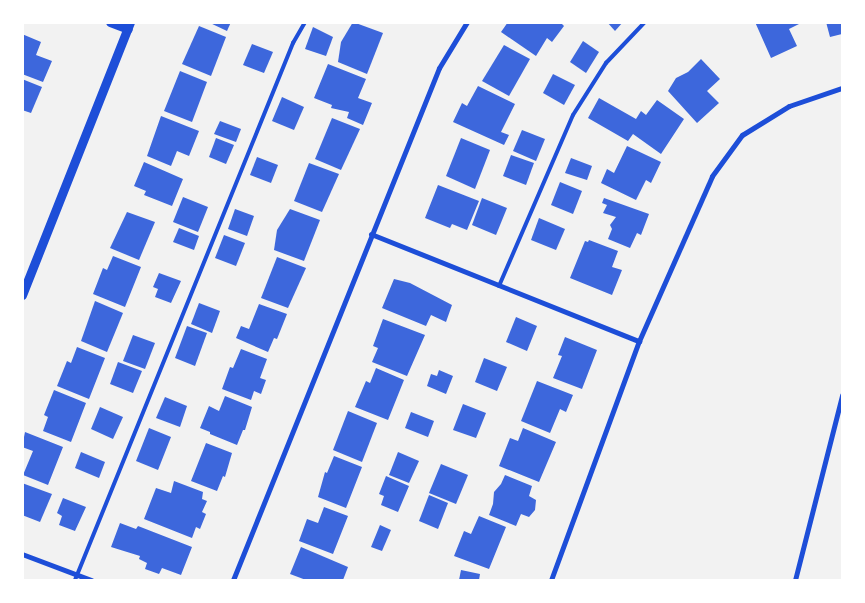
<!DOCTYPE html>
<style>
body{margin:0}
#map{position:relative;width:865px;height:603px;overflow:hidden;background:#f2f2f2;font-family:"DejaVu Sans",sans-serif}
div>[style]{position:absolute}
.building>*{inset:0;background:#3d67dc}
.service>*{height:4px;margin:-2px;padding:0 2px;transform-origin:2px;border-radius:2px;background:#1d4ed8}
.minor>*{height:5px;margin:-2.5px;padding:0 2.5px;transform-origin:2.5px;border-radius:2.5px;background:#1d4ed8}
.tertiary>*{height:9px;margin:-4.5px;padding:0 4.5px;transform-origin:4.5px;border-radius:4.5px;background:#1d4ed8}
span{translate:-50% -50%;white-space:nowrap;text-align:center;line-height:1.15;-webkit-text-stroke:5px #fff;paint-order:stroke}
.frame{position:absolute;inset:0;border:24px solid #fff;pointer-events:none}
</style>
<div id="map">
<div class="building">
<div style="clip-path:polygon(208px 22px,231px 22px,227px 31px)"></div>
<div style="clip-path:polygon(353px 22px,383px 33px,367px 74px,338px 62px,341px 42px)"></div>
<div style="clip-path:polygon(508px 22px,560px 22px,564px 26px,552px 42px,547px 38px,536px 56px,501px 32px)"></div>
<div style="clip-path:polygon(607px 22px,623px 22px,615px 31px)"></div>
<div style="clip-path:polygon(755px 22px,803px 22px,789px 29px,797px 46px,771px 58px)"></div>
<div style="clip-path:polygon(826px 22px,842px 22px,842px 34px,830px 37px)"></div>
<div style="clip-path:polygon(199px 26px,226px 37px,211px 76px,182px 64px)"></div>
<div style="clip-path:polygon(313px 27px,333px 37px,326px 56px,305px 49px)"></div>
<div style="clip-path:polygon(22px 34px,41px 42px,36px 55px,52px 61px,43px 82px,22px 74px)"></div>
<div style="clip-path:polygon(583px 41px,599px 52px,586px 73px,570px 62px)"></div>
<div style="clip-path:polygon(252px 44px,273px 52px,264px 73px,243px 65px)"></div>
<div style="clip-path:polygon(504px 45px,530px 59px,509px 96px,482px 81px)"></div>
<div style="clip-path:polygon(701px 59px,720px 79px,707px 91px,719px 103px,697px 123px,668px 91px,676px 78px,688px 72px)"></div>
<div style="clip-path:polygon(328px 64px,366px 79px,358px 98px,372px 103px,363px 125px,347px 118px,349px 112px,331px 108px,332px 105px,314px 98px)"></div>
<div style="clip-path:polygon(180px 71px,207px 82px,192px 122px,164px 111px)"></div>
<div style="clip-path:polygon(553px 74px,575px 85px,564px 105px,543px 93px)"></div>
<div style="clip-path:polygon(22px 79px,42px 87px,31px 113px,22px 110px)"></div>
<div style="clip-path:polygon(478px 86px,515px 104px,501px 132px,509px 135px,504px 145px,453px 122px,462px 103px,467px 106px)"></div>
<div style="clip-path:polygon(282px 97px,304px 107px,294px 130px,272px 121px)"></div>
<div style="clip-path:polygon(599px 98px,636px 119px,641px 111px,646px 115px,657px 100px,684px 119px,661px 154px,633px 134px,628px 141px,588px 118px)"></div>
<div style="clip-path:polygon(161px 116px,199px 131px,189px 156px,177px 151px,171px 166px,147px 156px)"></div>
<div style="clip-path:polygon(332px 118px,360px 129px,341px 170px,315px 159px)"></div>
<div style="clip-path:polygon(220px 121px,241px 129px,236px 142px,214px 134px)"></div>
<div style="clip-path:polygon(522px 130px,545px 139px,536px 161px,513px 151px)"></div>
<div style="clip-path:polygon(216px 138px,234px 145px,226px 164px,209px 157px)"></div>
<div style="clip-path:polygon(461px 138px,490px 150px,475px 189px,446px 176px)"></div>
<div style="clip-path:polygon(627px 146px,661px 162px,651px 183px,646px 180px,636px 200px,601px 183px,607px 169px,614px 173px)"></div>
<div style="clip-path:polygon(511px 155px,534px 163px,526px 185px,503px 176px)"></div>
<div style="clip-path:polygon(257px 157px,278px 165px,271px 183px,250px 175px)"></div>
<div style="clip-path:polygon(571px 158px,592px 166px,587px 180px,565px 173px)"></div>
<div style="clip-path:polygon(144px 162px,183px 179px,172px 206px,144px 195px,146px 191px,134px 186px)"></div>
<div style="clip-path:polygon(309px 163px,339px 174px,322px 212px,294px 201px)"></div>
<div style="clip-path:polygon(560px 182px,582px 191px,573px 214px,551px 205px)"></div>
<div style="clip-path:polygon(438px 185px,479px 201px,467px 230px,452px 224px,450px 228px,425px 218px)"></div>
<div style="clip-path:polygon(183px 197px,208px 207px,198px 232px,173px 222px)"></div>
<div style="clip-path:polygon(482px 198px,507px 208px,496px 235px,472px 225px)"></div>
<div style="clip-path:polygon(604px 198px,649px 214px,641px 235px,637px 233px,630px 248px,608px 239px,612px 229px,610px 225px,616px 217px,603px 213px,607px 205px,602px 203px)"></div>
<div style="clip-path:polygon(235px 209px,254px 216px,247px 236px,228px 229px)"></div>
<div style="clip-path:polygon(290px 209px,320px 220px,304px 261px,274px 250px,277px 230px)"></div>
<div style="clip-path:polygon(127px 212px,155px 222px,139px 260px,110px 248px)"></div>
<div style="clip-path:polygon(539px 218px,565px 229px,556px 250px,531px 240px)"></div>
<div style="clip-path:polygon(179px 228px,199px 236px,194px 250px,173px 242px)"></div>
<div style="clip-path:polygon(224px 235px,245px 243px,236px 266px,215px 258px)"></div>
<div style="clip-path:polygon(589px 240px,618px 251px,612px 267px,622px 270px,612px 295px,570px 278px,585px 241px,588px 242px)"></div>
<div style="clip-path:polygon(113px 256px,141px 267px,125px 307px,93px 294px,103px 268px,107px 270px)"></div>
<div style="clip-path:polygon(277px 257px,306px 268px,288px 308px,261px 298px)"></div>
<div style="clip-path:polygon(159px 273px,181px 281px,171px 303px,155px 297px,158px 289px,153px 287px)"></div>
<div style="clip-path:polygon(394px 279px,410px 283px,452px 305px,446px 322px,431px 315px,426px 326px,382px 308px)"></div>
<div style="clip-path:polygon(95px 301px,123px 313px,107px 352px,81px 341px)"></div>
<div style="clip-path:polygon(199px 303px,220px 311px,212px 333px,191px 324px)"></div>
<div style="clip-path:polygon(259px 304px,287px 314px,277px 339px,274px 338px,268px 352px,236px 338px,241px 326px,249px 329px)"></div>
<div style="clip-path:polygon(516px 317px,537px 326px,527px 351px,506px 342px)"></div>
<div style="clip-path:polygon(383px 319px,425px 335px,407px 376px,372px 362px,378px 348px,373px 346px)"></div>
<div style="clip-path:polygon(187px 326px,207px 333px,195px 366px,175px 358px)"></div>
<div style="clip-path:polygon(133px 335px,155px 343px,145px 369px,123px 361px)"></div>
<div style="clip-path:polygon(565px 337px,597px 350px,582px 389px,553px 378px,562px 356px,558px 355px)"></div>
<div style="clip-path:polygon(77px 347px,105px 358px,89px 399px,57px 386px,67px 361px,71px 363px)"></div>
<div style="clip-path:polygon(241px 349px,267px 359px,260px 378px,266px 380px,261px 394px,254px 391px,251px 400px,222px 389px,230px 367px,233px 368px)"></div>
<div style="clip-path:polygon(484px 358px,507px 367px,497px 391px,475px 382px)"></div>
<div style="clip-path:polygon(118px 362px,142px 371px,133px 393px,110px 384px)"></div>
<div style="clip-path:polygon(376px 368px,404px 380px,388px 420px,355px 407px,366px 381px,370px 383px)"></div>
<div style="clip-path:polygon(439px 370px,453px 376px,446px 394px,427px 386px,431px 374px,437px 376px)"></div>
<div style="clip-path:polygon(537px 381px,573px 395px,566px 412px,560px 409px,550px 433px,521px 421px)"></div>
<div style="clip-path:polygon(54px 390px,86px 403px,71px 442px,43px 431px,48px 417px,44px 415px)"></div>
<div style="clip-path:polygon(225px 396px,252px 407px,245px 430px,243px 430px,237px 445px,210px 434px,210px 432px,200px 428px,209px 406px,219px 411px)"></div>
<div style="clip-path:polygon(165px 397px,187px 406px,180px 427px,156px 418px)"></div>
<div style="clip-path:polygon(463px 404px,486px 413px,476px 438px,453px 430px)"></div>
<div style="clip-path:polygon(100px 407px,123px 417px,113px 439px,91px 429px)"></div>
<div style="clip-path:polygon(348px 411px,377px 423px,362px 462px,333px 450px)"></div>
<div style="clip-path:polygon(411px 412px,434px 421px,428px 437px,405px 428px)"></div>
<div style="clip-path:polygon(149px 428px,171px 437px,158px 470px,136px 461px)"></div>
<div style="clip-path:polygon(523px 428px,556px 442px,539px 482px,499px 466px,510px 438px,518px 441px)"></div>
<div style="clip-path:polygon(25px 432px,63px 447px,48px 485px,23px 475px,33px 451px,22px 447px)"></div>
<div style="clip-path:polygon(206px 443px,232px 453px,225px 477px,223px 476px,217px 491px,191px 481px)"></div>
<div style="clip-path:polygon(81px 452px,105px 462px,99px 478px,75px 468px)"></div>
<div style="clip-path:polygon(398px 452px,419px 461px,409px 483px,389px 475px)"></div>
<div style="clip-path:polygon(334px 456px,362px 467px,346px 508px,318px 497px,325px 472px,327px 473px)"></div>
<div style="clip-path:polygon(441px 464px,468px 475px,456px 504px,429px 493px)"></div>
<div style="clip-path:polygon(505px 475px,532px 486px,529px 496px,536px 500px,535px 510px,529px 517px,521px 514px,516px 526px,489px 515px,493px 504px,494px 492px,501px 484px)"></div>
<div style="clip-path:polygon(386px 476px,409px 486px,398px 512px,381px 505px,384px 496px,379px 494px)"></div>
<div style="clip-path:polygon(174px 481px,203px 492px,202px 499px,207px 501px,202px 512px,206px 514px,200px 529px,196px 527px,192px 538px,144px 519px,156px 488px,171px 493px)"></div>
<div style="clip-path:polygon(22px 483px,52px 494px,40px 522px,22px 515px)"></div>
<div style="clip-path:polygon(429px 495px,448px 503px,438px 529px,419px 521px)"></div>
<div style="clip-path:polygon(63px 498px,86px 507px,75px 531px,59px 525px,62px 516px,57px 513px)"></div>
<div style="clip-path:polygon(324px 507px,348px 516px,333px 554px,299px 541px,307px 519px,318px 523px)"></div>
<div style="clip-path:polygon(479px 516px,506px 527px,489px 569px,454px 556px,464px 531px,471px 534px)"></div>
<div style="clip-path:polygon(120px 523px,136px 529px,138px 526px,192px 547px,181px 575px,162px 568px,159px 574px,145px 569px,147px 563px,139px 559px,140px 556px,111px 547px)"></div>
<div style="clip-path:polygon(380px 525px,391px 530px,382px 551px,371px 547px)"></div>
<div style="clip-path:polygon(301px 547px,348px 567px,343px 580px,306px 580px,290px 574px)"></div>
<div style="clip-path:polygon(461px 570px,480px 574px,479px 580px,459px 580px)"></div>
</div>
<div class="service">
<div style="left:499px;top:286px;width:186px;rotate:-66.6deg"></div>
<div style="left:573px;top:115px;width:62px;rotate:-57.6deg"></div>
<div style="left:606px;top:63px;width:57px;rotate:-46.4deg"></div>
<div style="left:75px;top:580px;width:580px;rotate:-67.9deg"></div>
<div style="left:293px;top:43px;width:24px;rotate:-60deg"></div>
</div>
<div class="minor">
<div style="left:371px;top:234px;width:289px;rotate:21.8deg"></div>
<div style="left:22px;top:554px;width:74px;rotate:20.6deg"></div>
<div style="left:233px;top:580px;width:552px;rotate:-68.08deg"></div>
<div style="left:439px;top:68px;width:54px;rotate:-58.7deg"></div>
<div style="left:551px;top:580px;width:255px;rotate:-69.8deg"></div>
<div style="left:639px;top:341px;width:180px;rotate:-66.1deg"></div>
<div style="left:712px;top:176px;width:51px;rotate:-53.8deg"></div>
<div style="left:742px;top:135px;width:55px;rotate:-31.7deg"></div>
<div style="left:789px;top:106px;width:56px;rotate:-18.8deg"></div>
<div style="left:795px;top:580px;width:191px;rotate:-75.7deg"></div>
</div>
<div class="tertiary">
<div style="left:110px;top:22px;width:19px;rotate:21deg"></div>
<div style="left:22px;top:295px;width:294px;rotate:-68.4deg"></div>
</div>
<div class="frame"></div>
</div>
